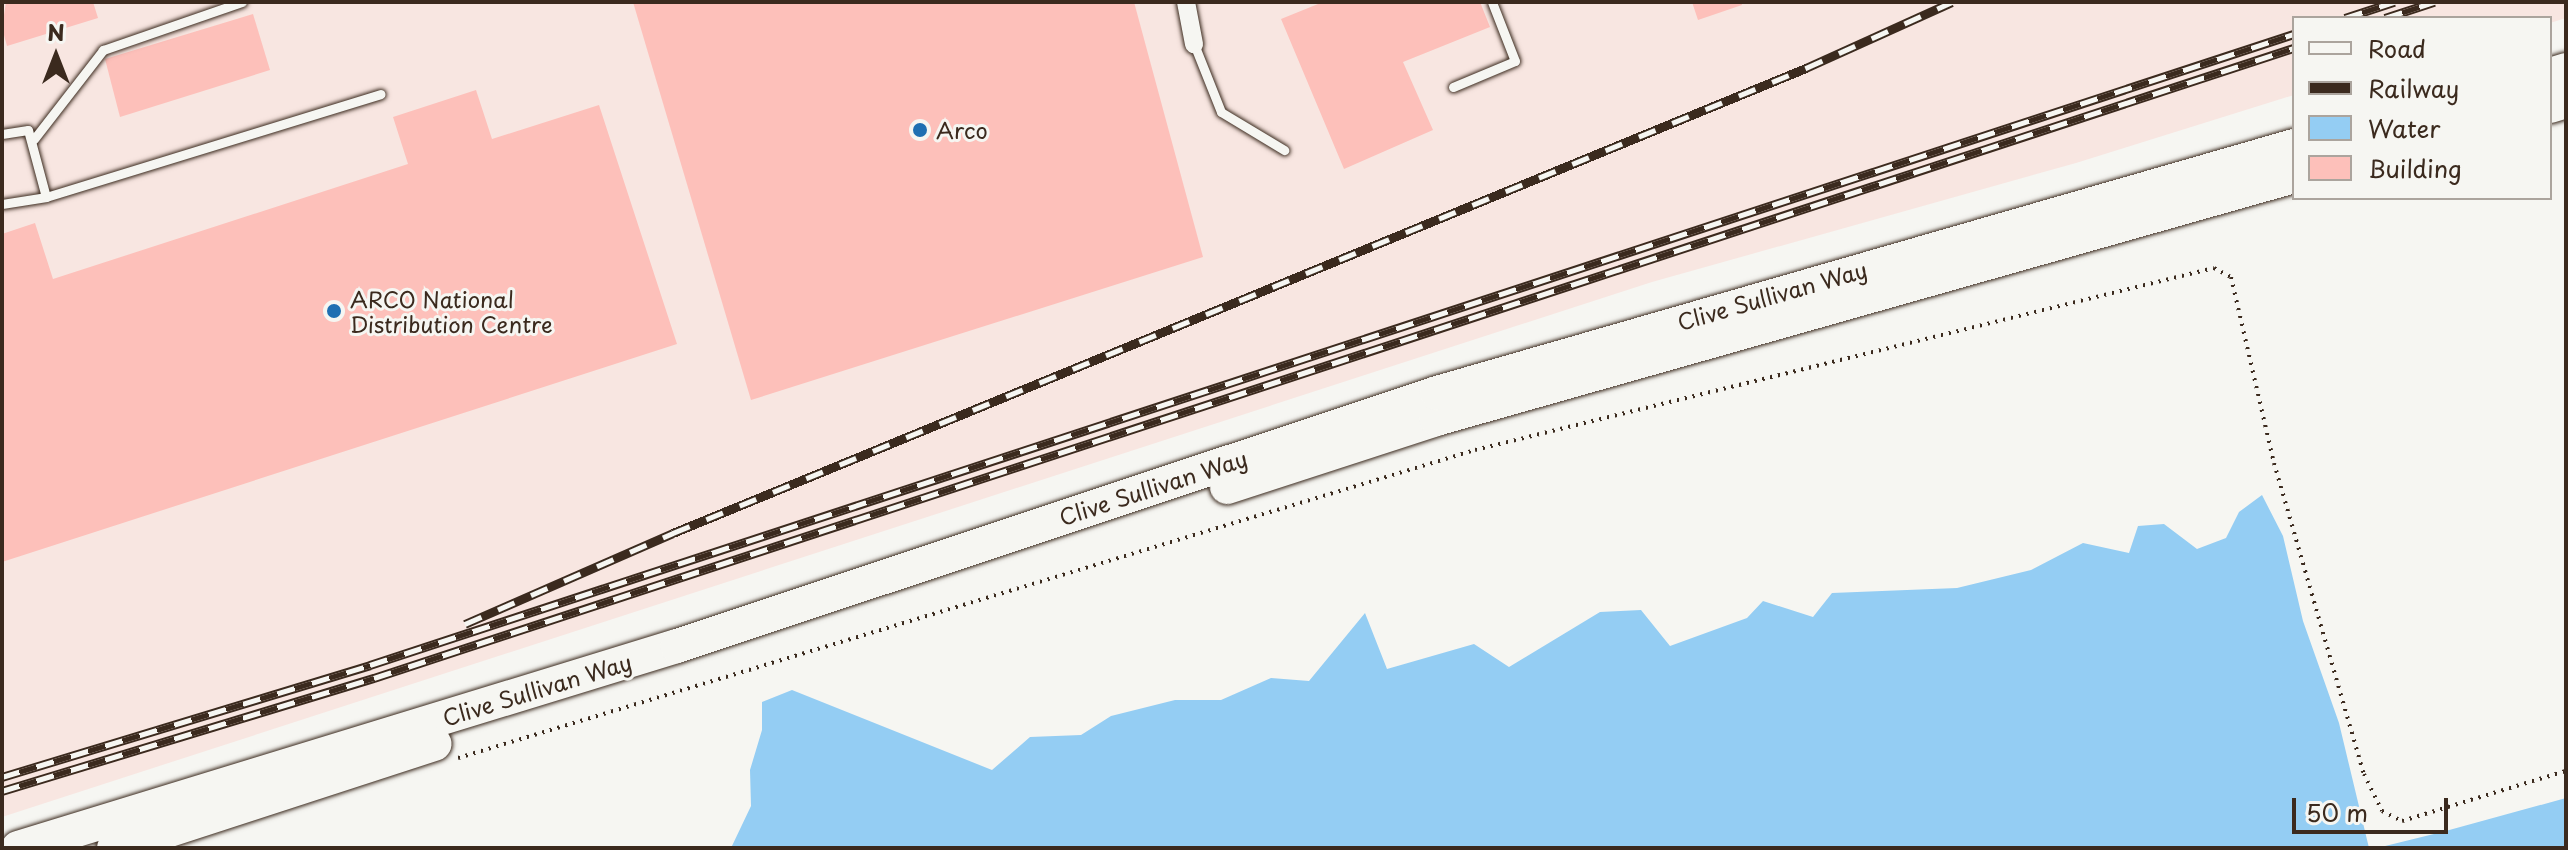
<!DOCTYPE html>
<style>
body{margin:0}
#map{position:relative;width:2568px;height:850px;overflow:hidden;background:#f6f6f2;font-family:"Playpen Sans",sans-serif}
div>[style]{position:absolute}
.built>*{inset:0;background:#f8e6e1}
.water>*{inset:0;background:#94cdf3}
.building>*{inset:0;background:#fdc0ba}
.path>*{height:4px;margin-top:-2px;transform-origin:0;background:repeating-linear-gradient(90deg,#3b2a1e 0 2px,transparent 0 8px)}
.roads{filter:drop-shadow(0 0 2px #3b2a1e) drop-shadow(0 0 2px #3b2a1e)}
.lane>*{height:9px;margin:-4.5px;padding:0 4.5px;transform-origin:4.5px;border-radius:4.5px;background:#f6f6f2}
.street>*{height:18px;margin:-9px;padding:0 9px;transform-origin:9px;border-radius:9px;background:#f6f6f2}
.highway>*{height:34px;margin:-17px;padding:0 17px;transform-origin:17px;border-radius:17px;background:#f6f6f2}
.rail>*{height:9px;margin-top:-4.5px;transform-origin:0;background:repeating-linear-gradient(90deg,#f6f6f2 0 18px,#3b2a1e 0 36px);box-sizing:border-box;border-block:2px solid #3b2a1e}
.dots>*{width:22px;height:22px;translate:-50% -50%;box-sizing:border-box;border:4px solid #f6f6f2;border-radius:50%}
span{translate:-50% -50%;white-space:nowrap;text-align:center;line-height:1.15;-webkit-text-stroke:6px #f6f6f2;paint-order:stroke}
.poi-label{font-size:22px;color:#3b2a1e}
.left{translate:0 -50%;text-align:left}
.street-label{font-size:22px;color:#3b2a1e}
.frame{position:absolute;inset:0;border:4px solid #3b2a1e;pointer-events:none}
.legend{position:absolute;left:2292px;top:16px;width:260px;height:184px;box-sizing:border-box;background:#f6f6f2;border:2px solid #aba49d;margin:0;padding:10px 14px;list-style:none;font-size:24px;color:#3b2a1e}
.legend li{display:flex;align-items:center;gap:16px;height:40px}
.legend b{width:40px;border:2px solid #aba49d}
.north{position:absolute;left:16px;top:16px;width:80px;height:80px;-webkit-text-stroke:6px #f6f6f2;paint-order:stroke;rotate:0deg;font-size:22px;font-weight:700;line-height:32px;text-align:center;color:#3b2a1e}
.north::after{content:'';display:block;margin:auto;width:28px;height:36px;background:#3b2a1e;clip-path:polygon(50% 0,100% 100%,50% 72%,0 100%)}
.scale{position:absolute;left:2292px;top:798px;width:156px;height:36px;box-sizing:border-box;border:4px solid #3b2a1e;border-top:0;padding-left:10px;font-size:24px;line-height:28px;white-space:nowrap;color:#3b2a1e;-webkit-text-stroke:6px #f6f6f2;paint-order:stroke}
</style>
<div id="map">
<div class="built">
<div style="clip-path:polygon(2px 2px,2566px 2px,2566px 18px,2550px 23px,2550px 18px,2294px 18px,2294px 95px,2076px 163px,1652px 282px,2px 817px)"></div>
</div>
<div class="water">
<div style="clip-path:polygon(2262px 495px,2283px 536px,2303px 621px,2339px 723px,2369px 848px,731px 848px,751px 806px,750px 770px,762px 730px,762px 702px,792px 690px,992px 770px,1030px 737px,1081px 735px,1111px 716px,1175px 700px,1221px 700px,1271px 678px,1309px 681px,1365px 613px,1387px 669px,1474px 644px,1509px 667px,1600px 612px,1641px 610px,1670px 646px,1747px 618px,1763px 601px,1813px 617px,1832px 593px,1957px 588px,2031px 570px,2083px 543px,2129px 553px,2138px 526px,2164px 524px,2197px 549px,2226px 538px,2239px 512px)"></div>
<div style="clip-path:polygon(2566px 798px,2566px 848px,2377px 848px,2442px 832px)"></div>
</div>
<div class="building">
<div style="clip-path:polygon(6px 2px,93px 2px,98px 18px,7px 46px,2px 28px)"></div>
<div style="clip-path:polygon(633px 2px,1134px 2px,1203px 257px,751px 400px)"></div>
<div style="clip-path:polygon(1323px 2px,1480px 2px,1490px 27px,1403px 62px,1433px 130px,1344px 169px,1281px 19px)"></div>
<div style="clip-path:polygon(1692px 2px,1741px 2px,1742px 5px,1698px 20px)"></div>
<div style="clip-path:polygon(253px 14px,270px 70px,120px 117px,105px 59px)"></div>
<div style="clip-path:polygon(476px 90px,492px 139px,599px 105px,677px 344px,2px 562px,2px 234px,35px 223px,53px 279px,408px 164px,393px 117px)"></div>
</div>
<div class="path">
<div style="left:458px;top:758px;width:1063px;rotate:-16.85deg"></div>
<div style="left:1475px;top:450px;width:761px;rotate:-13.84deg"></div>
<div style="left:2214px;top:268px;width:19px;rotate:28deg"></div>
<div style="left:2231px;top:277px;width:191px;rotate:77deg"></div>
<div style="left:2274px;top:463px;width:324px;rotate:73.9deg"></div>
<div style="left:2364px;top:774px;width:41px;rotate:64.1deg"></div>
<div style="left:2382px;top:811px;width:22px;rotate:27deg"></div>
<div style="left:2402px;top:821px;width:171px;rotate:-17deg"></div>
</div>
<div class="roads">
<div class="lane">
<div style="left:1194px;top:44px;width:73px;rotate:68.3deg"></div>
<div style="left:1221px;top:112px;width:74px;rotate:31.1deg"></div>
<div style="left:1453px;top:87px;width:67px;rotate:-22.8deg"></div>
<div style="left:1515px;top:61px;width:63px;rotate:-111.3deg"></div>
<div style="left:2px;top:134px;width:26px;rotate:-9deg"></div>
<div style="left:28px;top:130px;width:69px;rotate:75deg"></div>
<div style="left:34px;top:139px;width:113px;rotate:-52.2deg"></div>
<div style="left:103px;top:50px;width:147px;rotate:-19.1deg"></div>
<div style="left:2px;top:204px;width:45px;rotate:-9deg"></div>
<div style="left:46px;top:197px;width:350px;rotate:-17.1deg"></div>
</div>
<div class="street">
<div style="left:1186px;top:2px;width:43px;rotate:79.2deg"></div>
</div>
<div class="highway">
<div style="left:2550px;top:75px;width:17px;rotate:-17deg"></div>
<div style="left:2550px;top:106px;width:17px;rotate:-17deg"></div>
<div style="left:1227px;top:487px;width:220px;rotate:-18deg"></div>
<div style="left:1436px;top:419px;width:892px;rotate:-15.81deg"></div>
<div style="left:18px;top:848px;width:689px;rotate:-17.04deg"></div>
<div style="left:677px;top:646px;width:801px;rotate:-18.41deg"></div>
<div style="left:1437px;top:393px;width:892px;rotate:-16.08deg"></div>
<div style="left:114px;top:848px;width:337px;rotate:-18deg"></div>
</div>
</div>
<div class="rail">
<div style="left:2345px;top:18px;width:52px;rotate:-18.1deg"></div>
<div style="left:2385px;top:18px;width:52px;rotate:-18.1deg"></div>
<div style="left:465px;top:624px;width:227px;rotate:-23.6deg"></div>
<div style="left:673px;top:533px;width:1225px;rotate:-22.31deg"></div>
<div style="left:1806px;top:68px;width:160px;rotate:-24.3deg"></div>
<div style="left:2px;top:777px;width:385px;rotate:-16.9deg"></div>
<div style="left:370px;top:665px;width:2025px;rotate:-18.16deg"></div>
<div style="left:2px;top:791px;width:389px;rotate:-16.9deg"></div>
<div style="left:374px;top:678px;width:2021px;rotate:-18.17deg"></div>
</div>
<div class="dots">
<div style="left:920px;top:130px;background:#1f6fb2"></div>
<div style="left:334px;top:311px;background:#1f6fb2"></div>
</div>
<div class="poi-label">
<span class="left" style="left:936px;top:130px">Arco</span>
<span class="left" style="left:350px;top:311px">ARCO National<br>Distribution Centre</span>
</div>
<div class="street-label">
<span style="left:1772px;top:295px;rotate:-16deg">Clive Sullivan Way</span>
<span style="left:1153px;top:487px;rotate:-18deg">Clive Sullivan Way</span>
<span style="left:537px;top:689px;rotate:-17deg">Clive Sullivan Way</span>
</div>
<div class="frame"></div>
<ul class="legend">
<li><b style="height:10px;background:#f6f6f2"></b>Road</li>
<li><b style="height:10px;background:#3b2a1e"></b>Railway</li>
<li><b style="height:22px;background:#94cdf3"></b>Water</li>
<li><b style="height:22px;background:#fdc0ba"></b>Building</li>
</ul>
<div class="north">N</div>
<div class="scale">50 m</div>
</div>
